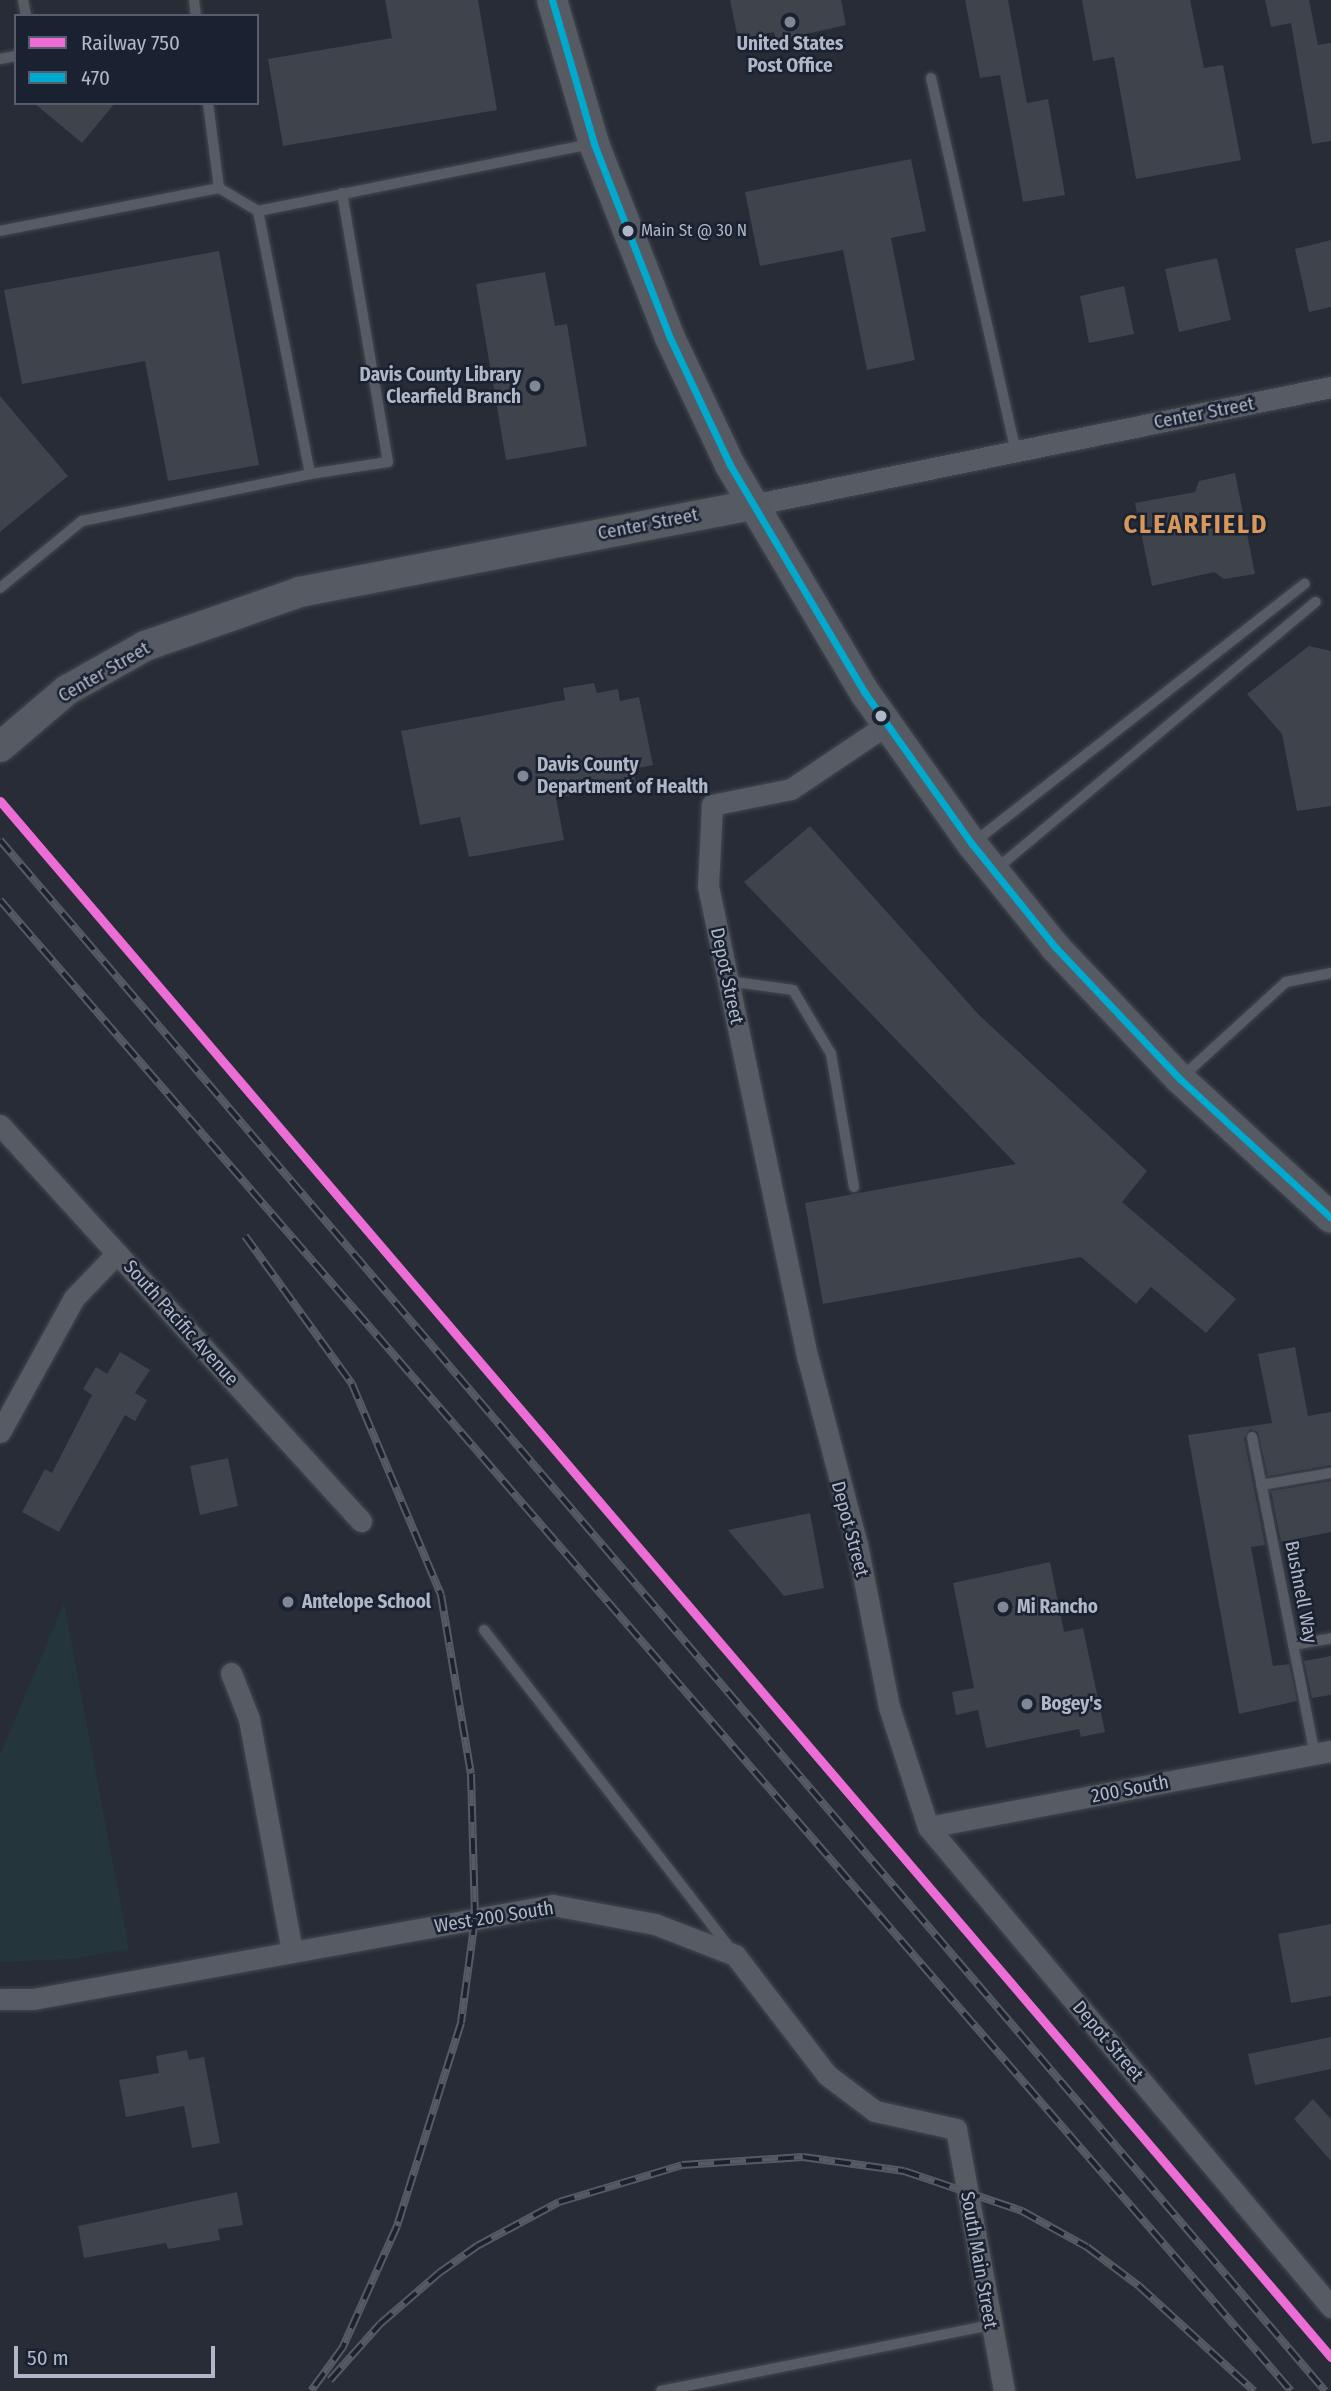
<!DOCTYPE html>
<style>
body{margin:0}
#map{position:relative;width:1331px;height:2391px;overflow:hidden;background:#272c36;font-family:"Fira Sans Condensed",sans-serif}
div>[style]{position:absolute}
.green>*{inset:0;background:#24363c}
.building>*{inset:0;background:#3f434c}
.roads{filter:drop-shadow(0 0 2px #43474f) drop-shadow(0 0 2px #43474f)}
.lane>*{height:10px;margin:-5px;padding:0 5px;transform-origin:5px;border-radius:5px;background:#575b64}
.street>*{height:21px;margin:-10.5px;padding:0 10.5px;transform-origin:10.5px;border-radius:10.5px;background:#575b64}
.secondary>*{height:30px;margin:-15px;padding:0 15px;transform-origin:15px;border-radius:15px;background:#565a62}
.rail>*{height:8px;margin-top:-4px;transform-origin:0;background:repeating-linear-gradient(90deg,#1a2231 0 16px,#565a62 0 32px);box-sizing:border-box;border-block:2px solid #565a62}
.bus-1>*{height:7px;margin:-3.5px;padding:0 3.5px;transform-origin:3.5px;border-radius:3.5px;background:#00a9ce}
.rail-1>*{height:9px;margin:-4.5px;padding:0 4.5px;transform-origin:4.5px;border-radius:4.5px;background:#ed6dd7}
.dots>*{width:19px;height:19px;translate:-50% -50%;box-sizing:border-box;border:4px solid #1a2231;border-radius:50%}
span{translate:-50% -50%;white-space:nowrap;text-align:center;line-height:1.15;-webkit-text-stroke:5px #1a2231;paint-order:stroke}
.bus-label{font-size:17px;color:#b0b8c8}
.left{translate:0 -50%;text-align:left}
.poi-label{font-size:19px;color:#b0b8c8;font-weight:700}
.right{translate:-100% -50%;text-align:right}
.street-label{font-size:19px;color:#b0b8c8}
.district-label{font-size:26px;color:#d9985a;font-weight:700;letter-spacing:2px}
.legend{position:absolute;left:14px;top:14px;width:245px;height:91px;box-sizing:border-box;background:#1a2231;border:2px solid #565e6d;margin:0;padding:9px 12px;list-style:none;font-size:21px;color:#b0b8c8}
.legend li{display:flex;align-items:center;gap:14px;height:35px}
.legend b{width:35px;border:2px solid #565e6d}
.scale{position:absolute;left:14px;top:2346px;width:201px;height:32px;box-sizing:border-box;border:4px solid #b0b8c8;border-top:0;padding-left:9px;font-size:21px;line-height:24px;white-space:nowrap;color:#b0b8c8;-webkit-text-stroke:5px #1a2231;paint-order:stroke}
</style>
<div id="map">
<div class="green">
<div style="clip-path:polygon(64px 1603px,129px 1949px,72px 1959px,0 1962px,0 1755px)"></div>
</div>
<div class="building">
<div style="clip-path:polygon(385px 0,478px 0,497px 110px,283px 146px,268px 59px,392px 38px)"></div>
<div style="clip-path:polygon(730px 0,841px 0,846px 25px,776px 41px,774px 32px,738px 39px)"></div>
<div style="clip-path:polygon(965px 0,1008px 0,1027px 103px,1048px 99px,1065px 195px,1023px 202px,1000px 75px,980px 78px)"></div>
<div style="clip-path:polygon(1082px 0,1190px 0,1204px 68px,1223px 65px,1241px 160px,1136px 179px,1114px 57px,1093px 61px)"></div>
<div style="clip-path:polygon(1265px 0,1309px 0,1318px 45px,1331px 43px,1331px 141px,1312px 144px,1291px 23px,1271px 27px)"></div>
<div style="clip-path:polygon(34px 103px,115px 103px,82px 143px)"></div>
<div style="clip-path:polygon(911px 159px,926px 231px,891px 238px,915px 360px,867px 370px,843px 250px,760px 266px,745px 192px)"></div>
<div style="clip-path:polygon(1331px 240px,1331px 307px,1309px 312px,1295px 249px)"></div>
<div style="clip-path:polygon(219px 251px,259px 465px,168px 481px,145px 361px,22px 384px,4px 290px)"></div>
<div style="clip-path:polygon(1217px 258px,1231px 320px,1179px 332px,1165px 269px)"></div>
<div style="clip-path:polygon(545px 272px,555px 326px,567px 324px,587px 446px,506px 460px,476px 284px)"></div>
<div style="clip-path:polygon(1124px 286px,1134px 334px,1089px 343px,1080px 296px)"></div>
<div style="clip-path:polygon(0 396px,68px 476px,0 532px)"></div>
<div style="clip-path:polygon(1235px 473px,1255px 574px,1224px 579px,1214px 572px,1152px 586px,1135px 503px,1195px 492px,1199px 481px)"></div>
<div style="clip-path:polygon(1309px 646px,1331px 651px,1331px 806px,1297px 811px,1282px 734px,1247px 694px)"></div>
<div style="clip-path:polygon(594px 683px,597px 693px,618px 689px,620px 701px,639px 697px,653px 765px,633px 769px,636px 783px,556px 798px,564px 840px,469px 857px,460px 817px,420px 825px,401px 731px,565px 700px,563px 688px)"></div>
<div style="clip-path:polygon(810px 826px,979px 1015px,1147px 1171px,1122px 1202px,1236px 1299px,1206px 1333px,1151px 1287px,1136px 1304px,1081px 1257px,823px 1304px,805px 1203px,1016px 1164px,744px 882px)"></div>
<div style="clip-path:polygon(1295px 1347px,1308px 1416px,1331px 1412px,1331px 1465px,1268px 1476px,1258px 1432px,1250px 1429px,1244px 1438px,1265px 1545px,1251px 1547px,1273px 1666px,1289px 1664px,1297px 1701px,1239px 1714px,1188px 1435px,1272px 1423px,1258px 1354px)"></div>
<div style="clip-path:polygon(120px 1352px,150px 1370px,135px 1393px,147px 1400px,135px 1421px,125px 1415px,59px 1532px,22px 1512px,45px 1469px,52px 1473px,92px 1395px,83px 1389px,96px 1367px,107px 1374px)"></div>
<div style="clip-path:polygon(228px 1458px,238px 1506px,200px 1515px,190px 1466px)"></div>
<div style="clip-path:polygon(1331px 1481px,1331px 1532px,1281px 1542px,1271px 1491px)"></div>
<div style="clip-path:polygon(810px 1513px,824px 1588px,784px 1596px,728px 1530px)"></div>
<div style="clip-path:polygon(1050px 1562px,1064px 1632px,1083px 1628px,1105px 1732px,1081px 1737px,1079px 1729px,986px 1748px,978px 1710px,956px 1715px,952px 1692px,974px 1688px,953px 1583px)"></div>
<div style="clip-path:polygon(1331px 1656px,1331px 1695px,1312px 1698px,1304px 1661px)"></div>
<div style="clip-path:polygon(1331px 1924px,1331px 1996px,1291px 2003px,1278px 1934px)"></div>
<div style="clip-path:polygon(1331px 2037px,1331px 2069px,1255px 2085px,1248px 2054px)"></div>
<div style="clip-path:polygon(187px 2050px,189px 2060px,204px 2057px,220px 2143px,192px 2148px,184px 2106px,126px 2117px,119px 2080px,159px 2073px,156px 2056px)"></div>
<div style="clip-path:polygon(1313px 2099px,1331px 2119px,1331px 2161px,1294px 2119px)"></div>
<div style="clip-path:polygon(237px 2192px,243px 2225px,218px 2229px,220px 2240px,168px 2249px,166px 2243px,84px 2258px,78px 2226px)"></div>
</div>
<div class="roads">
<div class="lane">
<div style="left:23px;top:0;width:16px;rotate:79deg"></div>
<div style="left:194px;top:0;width:16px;rotate:83deg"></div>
<div style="left:0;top:59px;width:16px;rotate:-11deg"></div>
<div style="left:931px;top:78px;width:383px;rotate:77.2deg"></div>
<div style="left:208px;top:103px;width:86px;rotate:82.6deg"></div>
<div style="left:219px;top:188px;width:45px;rotate:30.5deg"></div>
<div style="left:258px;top:211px;width:340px;rotate:-11.4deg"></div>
<div style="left:258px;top:211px;width:268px;rotate:78.8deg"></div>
<div style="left:310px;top:474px;width:79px;rotate:-8.7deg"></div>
<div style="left:388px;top:462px;width:273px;rotate:-99.7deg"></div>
<div style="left:0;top:231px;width:223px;rotate:-11.1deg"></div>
<div style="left:0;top:588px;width:106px;rotate:-39.3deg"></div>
<div style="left:82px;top:521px;width:233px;rotate:-11.6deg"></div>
<div style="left:973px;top:843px;width:421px;rotate:-38deg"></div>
<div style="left:995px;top:870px;width:418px;rotate:-39.9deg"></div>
<div style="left:728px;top:981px;width:66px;rotate:7.9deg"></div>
<div style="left:793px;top:990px;width:74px;rotate:59.3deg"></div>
<div style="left:831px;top:1054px;width:135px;rotate:80.2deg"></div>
<div style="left:1182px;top:1077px;width:141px;rotate:-42.4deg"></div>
<div style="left:1286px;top:982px;width:46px;rotate:-11.3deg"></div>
<div style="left:1252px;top:1437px;width:323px;rotate:78.8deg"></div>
<div style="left:1261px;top:1485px;width:71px;rotate:-9.7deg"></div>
<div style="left:484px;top:1630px;width:404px;rotate:52.3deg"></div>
<div style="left:1293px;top:1645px;width:39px;rotate:-10deg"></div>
<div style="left:661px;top:2391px;width:336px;rotate:-11.3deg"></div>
</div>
<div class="street">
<div style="left:752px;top:505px;width:591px;rotate:-11.52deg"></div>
<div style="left:886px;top:725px;width:115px;rotate:146deg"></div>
<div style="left:791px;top:789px;width:81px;rotate:168.6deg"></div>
<div style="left:712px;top:805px;width:81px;rotate:92.8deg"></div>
<div style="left:708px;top:886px;width:483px;rotate:78.1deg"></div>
<div style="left:808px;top:1359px;width:191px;rotate:75.2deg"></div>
<div style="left:857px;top:1544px;width:166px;rotate:78.9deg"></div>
<div style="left:889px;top:1707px;width:126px;rotate:72deg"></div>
<div style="left:928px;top:1827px;width:627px;rotate:49.98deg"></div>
<div style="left:0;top:1125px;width:536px;rotate:47.65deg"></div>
<div style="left:0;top:1432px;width:153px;rotate:-61.1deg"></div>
<div style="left:74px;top:1298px;width:62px;rotate:-46.3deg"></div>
<div style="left:231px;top:1673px;width:49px;rotate:68.6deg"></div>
<div style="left:249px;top:1719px;width:237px;rotate:79.5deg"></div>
<div style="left:928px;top:1827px;width:410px;rotate:-10.7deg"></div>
<div style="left:0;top:1999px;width:33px"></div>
<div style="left:33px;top:1999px;width:528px;rotate:-10.25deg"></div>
<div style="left:553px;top:1905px;width:104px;rotate:10.6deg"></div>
<div style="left:655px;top:1924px;width:86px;rotate:21.2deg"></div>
<div style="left:735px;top:1955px;width:151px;rotate:52.5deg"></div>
<div style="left:827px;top:2075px;width:60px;rotate:36.9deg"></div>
<div style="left:875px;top:2111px;width:83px;rotate:12.5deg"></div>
<div style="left:956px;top:2129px;width:266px;rotate:79.6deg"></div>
</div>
<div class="secondary">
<div style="left:552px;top:0;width:150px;rotate:73.7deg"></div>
<div style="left:594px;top:144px;width:208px;rotate:68.6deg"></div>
<div style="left:670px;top:338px;width:140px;rotate:64.7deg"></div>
<div style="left:730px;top:465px;width:265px;rotate:59.4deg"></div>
<div style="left:865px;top:693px;width:185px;rotate:54.7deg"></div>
<div style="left:972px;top:844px;width:132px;rotate:51.1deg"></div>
<div style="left:1055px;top:947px;width:182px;rotate:46.6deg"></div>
<div style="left:1180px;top:1079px;width:205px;rotate:42.6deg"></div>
<div style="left:0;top:747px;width:88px;rotate:-40.4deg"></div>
<div style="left:67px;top:690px;width:90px;rotate:-29.4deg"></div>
<div style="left:145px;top:646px;width:164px;rotate:-19.2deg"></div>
<div style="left:300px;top:592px;width:460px;rotate:-10.9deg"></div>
</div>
</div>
<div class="rail">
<div style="left:0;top:840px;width:2040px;rotate:49.49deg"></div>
<div style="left:0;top:900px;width:1972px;rotate:49.11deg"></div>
<div style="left:245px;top:1236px;width:183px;rotate:54.1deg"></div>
<div style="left:352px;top:1384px;width:229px;rotate:67.1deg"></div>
<div style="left:441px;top:1595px;width:181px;rotate:80.5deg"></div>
<div style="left:471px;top:1774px;width:145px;rotate:88.4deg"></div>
<div style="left:475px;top:1919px;width:105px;rotate:97.7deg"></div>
<div style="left:461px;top:2023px;width:213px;rotate:107.5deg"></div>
<div style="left:397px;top:2226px;width:133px;rotate:114.1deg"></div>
<div style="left:343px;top:2347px;width:54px;rotate:126deg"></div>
<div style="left:330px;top:2380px;width:75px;rotate:-48.2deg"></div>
<div style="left:380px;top:2324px;width:78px;rotate:-40.8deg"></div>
<div style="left:439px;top:2273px;width:47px;rotate:-35.4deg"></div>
<div style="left:477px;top:2246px;width:93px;rotate:-28.2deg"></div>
<div style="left:559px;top:2202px;width:128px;rotate:-16.7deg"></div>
<div style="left:682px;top:2165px;width:121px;rotate:-3.8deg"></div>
<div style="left:803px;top:2157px;width:102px;rotate:7.9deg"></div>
<div style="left:904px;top:2171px;width:125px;rotate:18.7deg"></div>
<div style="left:1022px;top:2211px;width:74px;rotate:29deg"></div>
<div style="left:1087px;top:2247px;width:65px;rotate:36.9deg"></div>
<div style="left:1139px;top:2286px;width:156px;rotate:42.4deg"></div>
</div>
<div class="bus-1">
<div style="left:552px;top:0;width:150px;rotate:73.7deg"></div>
<div style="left:594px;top:144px;width:208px;rotate:68.6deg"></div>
<div style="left:670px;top:338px;width:140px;rotate:64.7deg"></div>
<div style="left:730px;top:465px;width:265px;rotate:59.4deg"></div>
<div style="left:865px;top:693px;width:185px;rotate:54.7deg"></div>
<div style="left:972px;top:844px;width:132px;rotate:51.1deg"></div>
<div style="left:1055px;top:947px;width:182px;rotate:46.6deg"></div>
<div style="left:1180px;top:1079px;width:205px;rotate:42.6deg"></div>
</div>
<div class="rail-1">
<div style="left:0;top:801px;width:2048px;rotate:49.46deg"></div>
</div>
<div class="dots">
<div style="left:790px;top:22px;background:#808795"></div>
<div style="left:628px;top:231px;background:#b0b8c8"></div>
<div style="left:535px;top:386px;background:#808795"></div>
<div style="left:881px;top:716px;background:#b0b8c8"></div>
<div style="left:523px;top:776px;background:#808795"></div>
<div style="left:288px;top:1602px;background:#808795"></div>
<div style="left:1003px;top:1607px;background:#808795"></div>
<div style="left:1027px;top:1704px;background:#808795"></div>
</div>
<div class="bus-label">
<span class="left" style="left:641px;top:231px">Main St @ 30 N</span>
</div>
<div class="poi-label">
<span style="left:790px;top:55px">United States<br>Post Office</span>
<span class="right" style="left:521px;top:386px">Davis County Library<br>Clearfield Branch</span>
<span class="left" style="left:537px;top:776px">Davis County<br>Department of Health</span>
<span class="left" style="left:302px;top:1602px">Antelope School</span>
<span class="left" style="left:1017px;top:1607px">Mi Rancho</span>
<span class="left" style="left:1041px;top:1704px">Bogey's</span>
</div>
<div class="street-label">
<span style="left:1204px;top:413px;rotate:-11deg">Center Street</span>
<span style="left:648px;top:524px;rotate:-11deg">Center Street</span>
<span style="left:104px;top:672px;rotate:-30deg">Center Street</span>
<span style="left:727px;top:976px;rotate:78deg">Depot Street</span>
<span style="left:181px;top:1323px;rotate:48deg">South Pacific Avenue</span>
<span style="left:850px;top:1529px;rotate:75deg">Depot Street</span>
<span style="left:1301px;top:1592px;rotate:79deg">Bushnell Way</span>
<span style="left:1130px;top:1789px;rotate:-11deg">200 South</span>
<span style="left:494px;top:1917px;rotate:-9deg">West 200 South</span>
<span style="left:1108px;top:2041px;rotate:50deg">Depot Street</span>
<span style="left:979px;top:2260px;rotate:80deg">South Main Street</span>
</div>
<div class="district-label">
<span style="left:1196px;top:525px">CLEARFIELD</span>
</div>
<ul class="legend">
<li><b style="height:9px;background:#ed6dd7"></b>Railway 750</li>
<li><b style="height:9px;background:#00a9ce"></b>470</li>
</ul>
<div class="scale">50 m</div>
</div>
